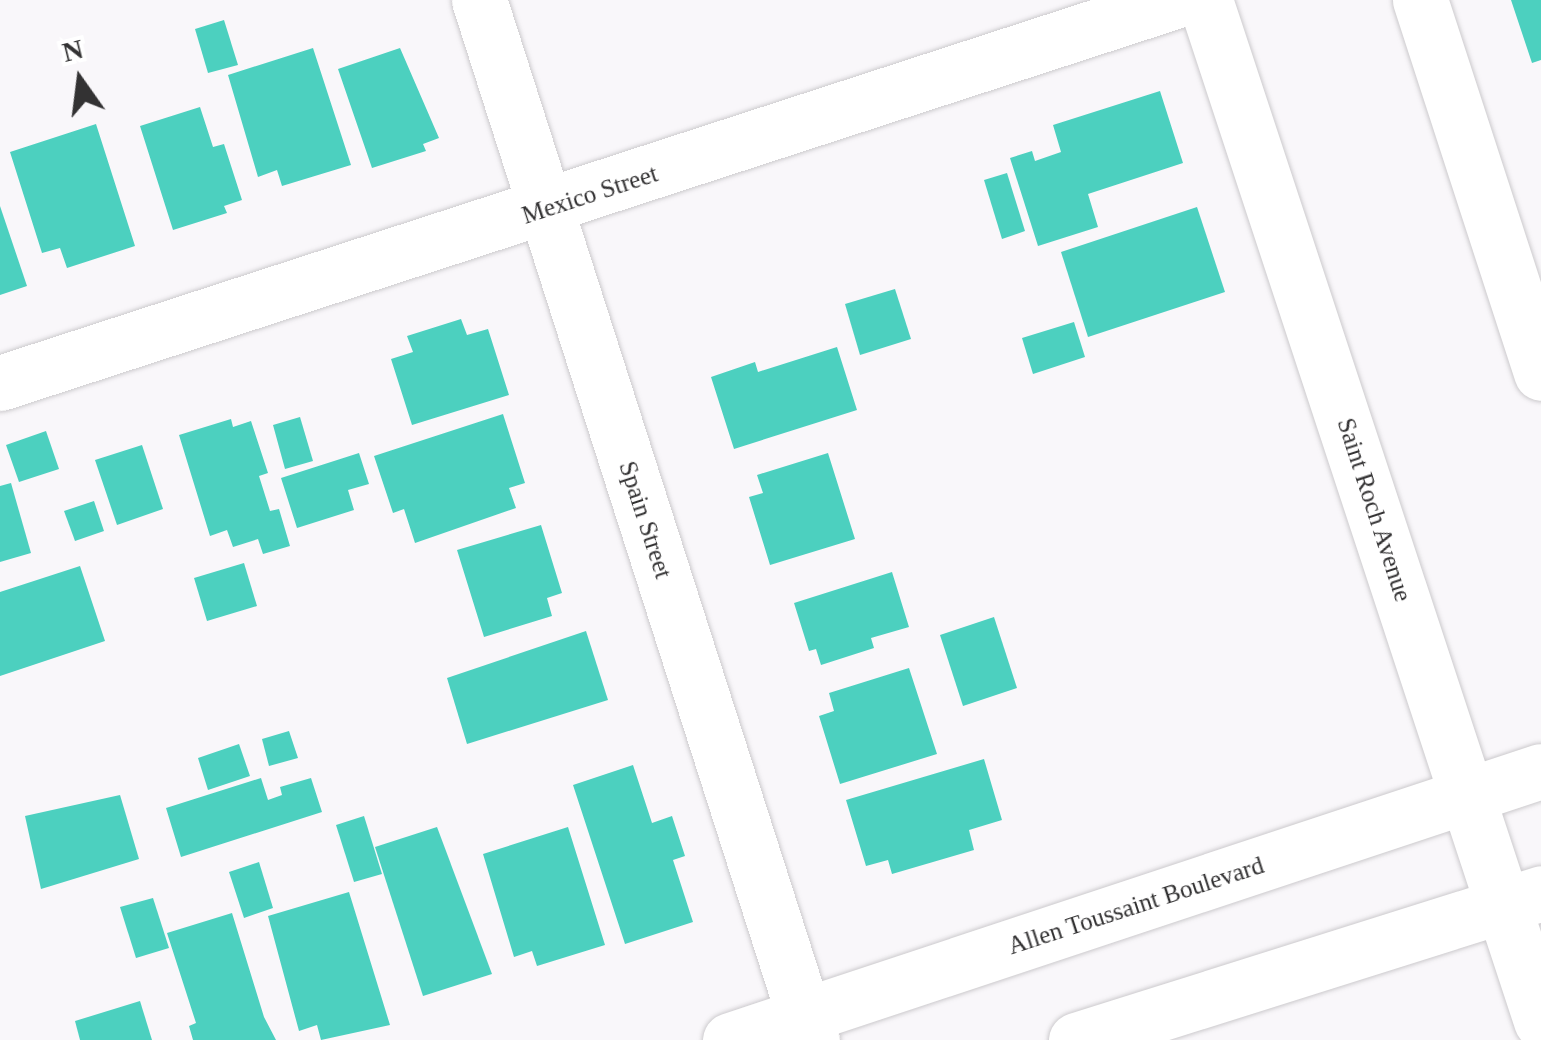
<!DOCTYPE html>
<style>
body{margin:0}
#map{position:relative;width:1541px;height:1040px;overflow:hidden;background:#f9f7fa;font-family:Georgia,serif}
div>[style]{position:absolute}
.building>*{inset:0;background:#4cd0bf}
.roads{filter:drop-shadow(0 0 2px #cccacd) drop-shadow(0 0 2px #cccacd)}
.minor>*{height:55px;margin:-27.5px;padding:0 27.5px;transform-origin:27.5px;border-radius:27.5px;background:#fff}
span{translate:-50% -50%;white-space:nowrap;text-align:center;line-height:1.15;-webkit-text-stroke:8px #fff;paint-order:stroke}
.street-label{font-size:25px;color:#333233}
.north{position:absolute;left:30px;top:30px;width:100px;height:100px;-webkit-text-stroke:8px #fff;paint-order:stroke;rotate:346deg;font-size:28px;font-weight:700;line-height:40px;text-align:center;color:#333233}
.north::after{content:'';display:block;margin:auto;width:35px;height:45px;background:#333233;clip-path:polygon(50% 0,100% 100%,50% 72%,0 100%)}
</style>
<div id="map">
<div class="building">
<div style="clip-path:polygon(1511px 0,1541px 0,1541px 60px,1532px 63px)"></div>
<div style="clip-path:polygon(224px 20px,238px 65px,208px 73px,195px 29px)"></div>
<div style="clip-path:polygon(313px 48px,351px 165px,282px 186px,277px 170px,258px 177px,228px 75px)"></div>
<div style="clip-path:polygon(400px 48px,439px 138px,423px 144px,426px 151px,372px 168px,338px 69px)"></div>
<div style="clip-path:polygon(1160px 91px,1183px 163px,1088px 194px,1098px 227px,1038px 246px,1010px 158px,1032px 151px,1035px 161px,1061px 152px,1053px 125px)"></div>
<div style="clip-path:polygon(200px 107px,213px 147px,224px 144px,242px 200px,224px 206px,227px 213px,173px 230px,140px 126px)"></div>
<div style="clip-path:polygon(96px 124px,135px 246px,67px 268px,60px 248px,42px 253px,10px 152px)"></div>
<div style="clip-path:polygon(1007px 173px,1025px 231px,1002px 239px,984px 180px)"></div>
<div style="clip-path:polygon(0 206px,27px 286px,0 295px)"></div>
<div style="clip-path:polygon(1197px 207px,1225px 292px,1088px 337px,1061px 252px)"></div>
<div style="clip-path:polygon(895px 289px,911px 339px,860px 355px,845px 304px)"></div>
<div style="clip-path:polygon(461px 319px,467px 335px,488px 329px,509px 395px,412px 425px,391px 359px,413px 352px,407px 336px)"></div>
<div style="clip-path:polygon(1074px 322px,1085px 357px,1033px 374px,1022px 338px)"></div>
<div style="clip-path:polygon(837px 347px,857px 410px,734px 449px,711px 377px,755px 362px,758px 372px)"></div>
<div style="clip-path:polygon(503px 414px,525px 483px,509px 488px,516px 508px,415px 543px,404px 509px,393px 513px,374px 456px)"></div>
<div style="clip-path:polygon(300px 417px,313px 461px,285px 469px,273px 425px)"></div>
<div style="clip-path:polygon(231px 419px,233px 427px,251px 421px,268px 473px,259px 476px,270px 511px,279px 509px,290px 546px,263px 554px,258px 539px,233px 547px,227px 530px,210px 536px,179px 435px)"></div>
<div style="clip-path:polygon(46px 431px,59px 469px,19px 482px,6px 445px)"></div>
<div style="clip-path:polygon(142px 445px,163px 509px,117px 525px,95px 460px)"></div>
<div style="clip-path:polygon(359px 453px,369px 484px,348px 490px,354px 510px,297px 528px,281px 478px)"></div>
<div style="clip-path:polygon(828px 453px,855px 539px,770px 565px,749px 497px,763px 493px,757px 475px)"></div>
<div style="clip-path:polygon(11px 483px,31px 553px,0 562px,0 486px)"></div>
<div style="clip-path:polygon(94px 501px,104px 531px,75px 541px,64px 511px)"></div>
<div style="clip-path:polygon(541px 525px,562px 593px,547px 598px,552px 616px,484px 637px,457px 550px)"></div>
<div style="clip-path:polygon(244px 563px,257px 606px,207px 621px,194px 578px)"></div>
<div style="clip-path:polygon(80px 566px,105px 641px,0 676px,0 592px)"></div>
<div style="clip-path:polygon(892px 572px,909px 627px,871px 638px,874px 648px,821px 665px,816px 649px,809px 651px,794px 603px)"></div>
<div style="clip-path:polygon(994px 617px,1017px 688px,963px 706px,940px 635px)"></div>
<div style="clip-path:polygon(586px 631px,608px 700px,467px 744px,447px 678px)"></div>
<div style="clip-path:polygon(909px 668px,937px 754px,840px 784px,819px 716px,834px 711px,829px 693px)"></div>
<div style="clip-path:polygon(289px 731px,298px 758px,269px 766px,262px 739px)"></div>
<div style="clip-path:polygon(239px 744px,250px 776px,208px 790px,198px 758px)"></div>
<div style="clip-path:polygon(984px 759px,1002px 820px,969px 830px,974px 850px,892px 874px,888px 860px,866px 866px,846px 800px)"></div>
<div style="clip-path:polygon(633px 765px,652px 823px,672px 816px,685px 856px,673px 860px,693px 922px,625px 944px,573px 785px)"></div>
<div style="clip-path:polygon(261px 778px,268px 800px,282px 795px,280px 787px,311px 778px,322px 812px,181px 857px,166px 808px)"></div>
<div style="clip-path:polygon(120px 795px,139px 859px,41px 889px,25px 816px)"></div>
<div style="clip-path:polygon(364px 816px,382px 874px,354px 882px,336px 825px)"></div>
<div style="clip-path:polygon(437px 827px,492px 974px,423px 996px,375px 847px)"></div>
<div style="clip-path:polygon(568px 827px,605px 945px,537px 966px,532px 951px,514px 957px,483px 854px)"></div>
<div style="clip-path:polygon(259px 862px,273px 908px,244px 918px,229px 872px)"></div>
<div style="clip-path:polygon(349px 892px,390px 1025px,321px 1040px,317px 1025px,299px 1031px,268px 916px)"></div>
<div style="clip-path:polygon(153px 898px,169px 948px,136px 958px,120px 907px)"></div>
<div style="clip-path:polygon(232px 913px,264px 1017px,276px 1040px,193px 1040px,189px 1026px,196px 1023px,167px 933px)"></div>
<div style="clip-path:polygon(140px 1001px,152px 1040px,80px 1040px,75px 1021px)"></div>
</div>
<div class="roads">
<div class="minor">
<div style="left:479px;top:0;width:1092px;rotate:72.25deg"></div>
<div style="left:1205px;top:0;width:1075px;rotate:71.78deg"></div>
<div style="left:1420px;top:0;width:392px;rotate:72deg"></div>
<div style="left:0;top:383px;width:1239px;rotate:-18.01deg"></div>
<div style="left:730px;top:1040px;width:854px;rotate:-18.35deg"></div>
<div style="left:1076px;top:1040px;width:488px;rotate:-17.5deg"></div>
</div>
</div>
<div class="street-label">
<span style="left:590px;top:195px;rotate:-18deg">Mexico Street</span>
<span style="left:1374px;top:510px;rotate:72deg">Saint Roch Avenue</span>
<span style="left:645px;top:520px;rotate:72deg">Spain Street</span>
<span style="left:1136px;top:906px;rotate:-18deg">Allen Toussaint Boulevard</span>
</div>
<div class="north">N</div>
</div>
